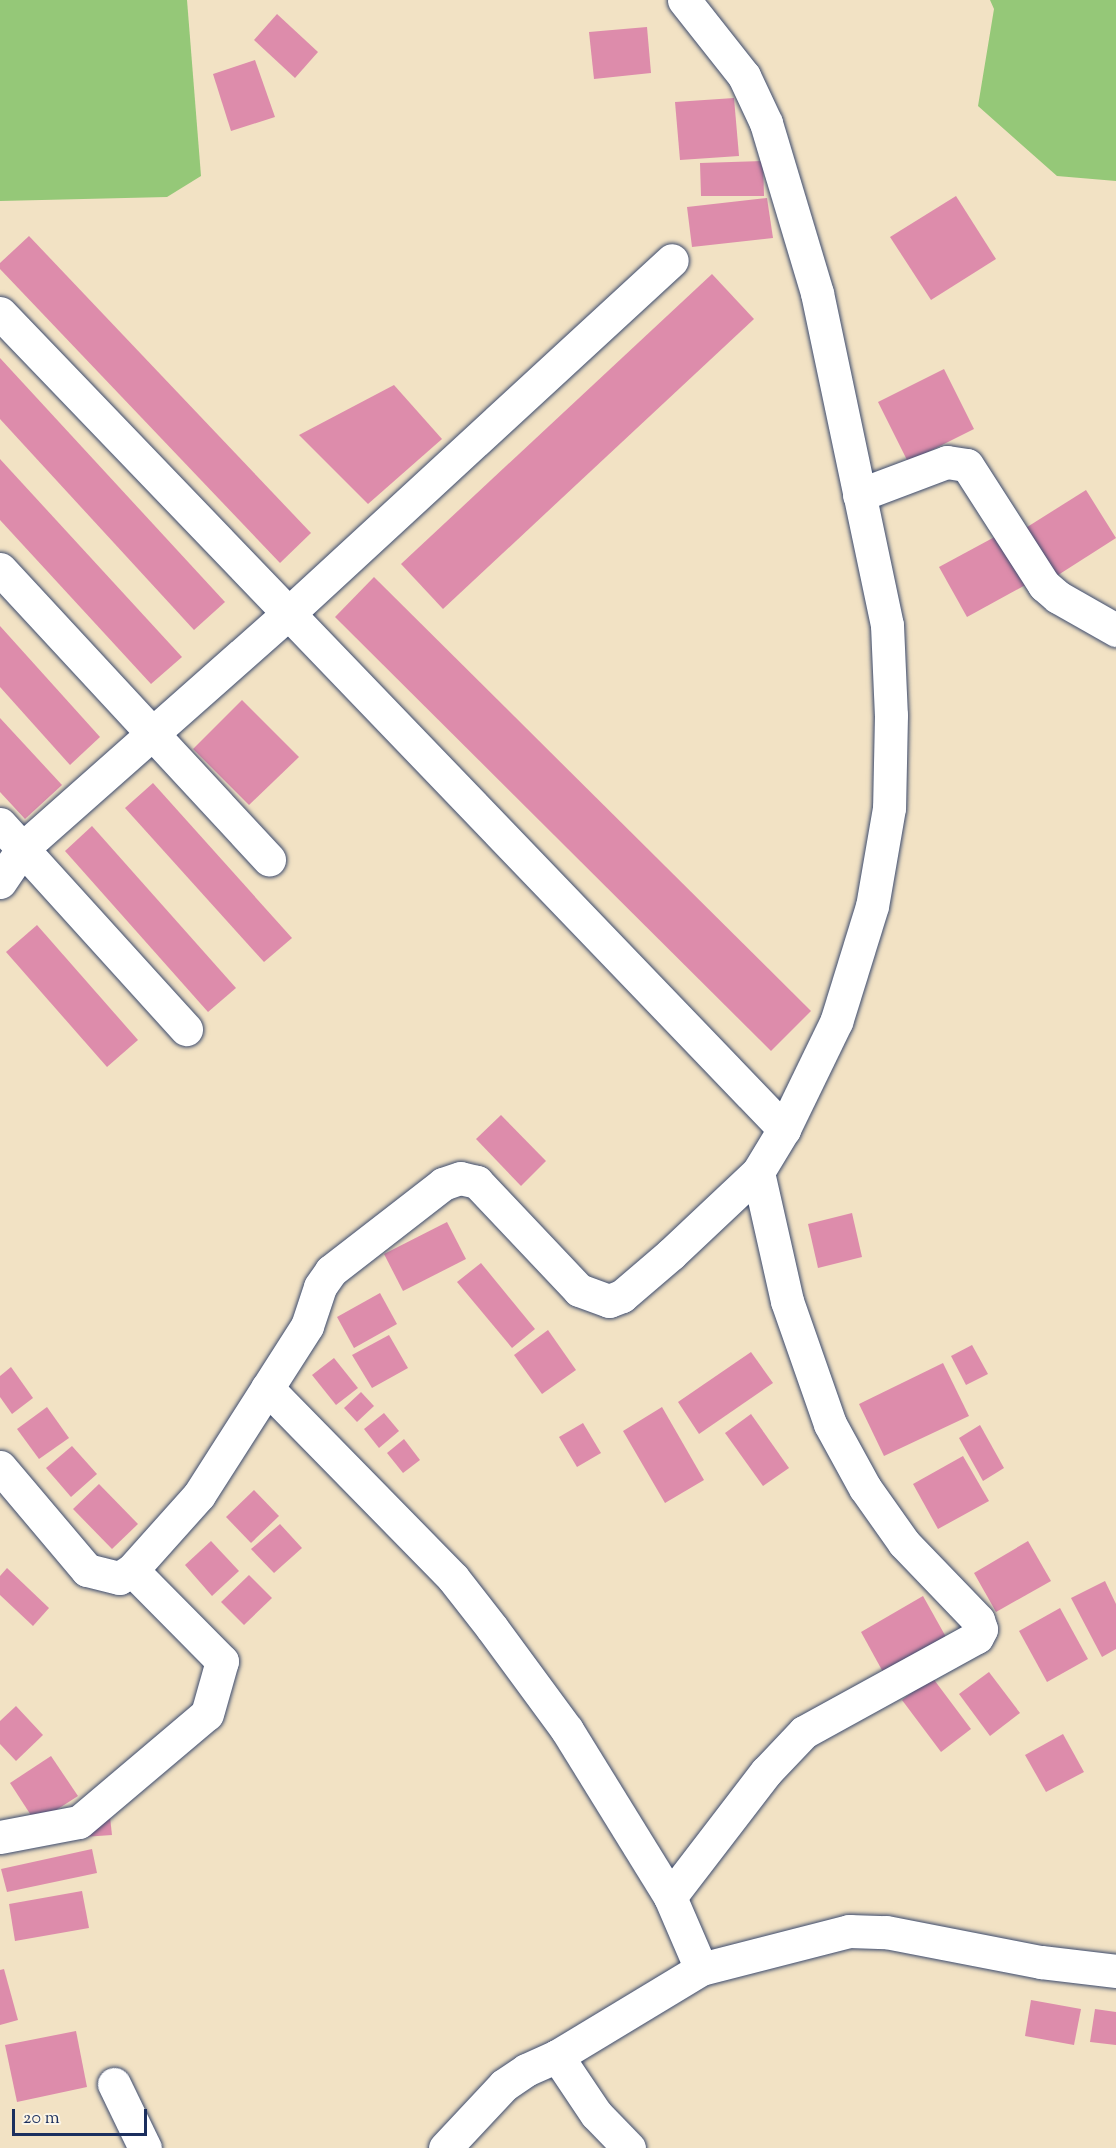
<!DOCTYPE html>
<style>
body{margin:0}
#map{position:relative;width:1116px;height:2148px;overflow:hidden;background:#f2e2c4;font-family:"Sorts Mill Goudy",serif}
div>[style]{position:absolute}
.green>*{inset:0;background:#95c878}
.building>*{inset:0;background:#dd8cab}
.roads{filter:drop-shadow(0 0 2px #3b4a6d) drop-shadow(0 0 2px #3b4a6d)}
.street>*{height:33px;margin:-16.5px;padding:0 16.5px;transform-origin:16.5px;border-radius:16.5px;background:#fff}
span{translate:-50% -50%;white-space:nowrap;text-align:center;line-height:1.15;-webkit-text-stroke:4.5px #fcf5e5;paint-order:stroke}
.scale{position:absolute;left:12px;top:2109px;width:135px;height:27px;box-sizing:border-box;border:3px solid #1b2f5e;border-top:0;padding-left:8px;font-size:18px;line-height:21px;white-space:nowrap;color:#1b2f5e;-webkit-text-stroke:4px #fcf5e5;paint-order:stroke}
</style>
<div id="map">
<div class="green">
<div style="clip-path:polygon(0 0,187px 0,201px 176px,167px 197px,0 201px)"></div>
<div style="clip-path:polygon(990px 0,1116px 0,1116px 181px,1057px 176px,978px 106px,994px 9px)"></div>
</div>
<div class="building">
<div style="clip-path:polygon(277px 14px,318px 52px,295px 78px,254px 40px)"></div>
<div style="clip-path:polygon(647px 27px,651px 73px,594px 79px,589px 32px)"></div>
<div style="clip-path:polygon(255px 60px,275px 117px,231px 131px,213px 74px)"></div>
<div style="clip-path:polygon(734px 98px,739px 156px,680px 160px,675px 102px)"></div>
<div style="clip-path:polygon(763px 161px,764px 196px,701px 196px,700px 163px)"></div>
<div style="clip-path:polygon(956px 196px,996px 259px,931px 300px,890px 237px)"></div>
<div style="clip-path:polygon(767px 198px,773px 238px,692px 247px,687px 207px)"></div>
<div style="clip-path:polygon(29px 236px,311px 533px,280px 563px,0 269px,0 263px)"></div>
<div style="clip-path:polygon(712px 274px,754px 319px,443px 609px,401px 564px)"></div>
<div style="clip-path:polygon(0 358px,225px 602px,194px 630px,0 419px)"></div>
<div style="clip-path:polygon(944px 369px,974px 429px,908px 462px,878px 402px)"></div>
<div style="clip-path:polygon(394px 385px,442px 439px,368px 504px,299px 435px)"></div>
<div style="clip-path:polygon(0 459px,182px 657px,151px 684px,0 520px)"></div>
<div style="clip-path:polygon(1086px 490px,1116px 538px,1055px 577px,1024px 529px)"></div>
<div style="clip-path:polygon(1002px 533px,1029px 583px,967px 617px,939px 567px)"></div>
<div style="clip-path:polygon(374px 577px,811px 1011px,771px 1051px,335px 617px)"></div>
<div style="clip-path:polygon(0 626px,100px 737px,70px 765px,0 687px)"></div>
<div style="clip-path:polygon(242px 700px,299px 757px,249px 805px,193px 749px)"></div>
<div style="clip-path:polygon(0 718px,62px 785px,25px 819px,0 792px)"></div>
<div style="clip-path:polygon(153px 783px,292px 938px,264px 962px,125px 808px)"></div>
<div style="clip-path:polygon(92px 826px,236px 988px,208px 1012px,65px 851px)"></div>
<div style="clip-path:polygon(37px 925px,138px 1040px,107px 1067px,6px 952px)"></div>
<div style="clip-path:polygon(501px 1115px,546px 1161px,521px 1186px,476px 1139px)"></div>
<div style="clip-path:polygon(852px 1213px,862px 1257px,818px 1268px,808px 1224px)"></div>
<div style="clip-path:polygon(447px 1222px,466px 1259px,403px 1291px,384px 1254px)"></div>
<div style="clip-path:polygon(481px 1263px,535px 1329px,512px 1348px,457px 1282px)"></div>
<div style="clip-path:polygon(380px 1293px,397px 1324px,354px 1348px,337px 1317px)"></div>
<div style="clip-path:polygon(548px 1330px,576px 1370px,542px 1394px,514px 1355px)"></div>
<div style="clip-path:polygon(389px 1335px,408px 1368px,372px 1388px,352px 1355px)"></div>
<div style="clip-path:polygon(972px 1345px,988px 1374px,966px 1385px,951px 1356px)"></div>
<div style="clip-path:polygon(751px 1352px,773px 1383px,699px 1434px,678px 1402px)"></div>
<div style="clip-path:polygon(334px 1358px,358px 1388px,336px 1405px,312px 1375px)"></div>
<div style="clip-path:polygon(943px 1363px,969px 1416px,884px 1456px,859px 1404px)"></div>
<div style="clip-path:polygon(11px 1367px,33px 1398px,12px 1414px,0 1397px,0 1376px)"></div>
<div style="clip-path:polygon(361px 1392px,374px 1406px,357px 1422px,344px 1408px)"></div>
<div style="clip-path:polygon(47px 1407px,69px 1438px,39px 1459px,17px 1429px)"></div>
<div style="clip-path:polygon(662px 1407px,704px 1480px,665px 1503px,623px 1431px)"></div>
<div style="clip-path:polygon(384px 1413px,399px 1431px,379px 1448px,364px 1429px)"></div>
<div style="clip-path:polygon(751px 1414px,789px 1468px,763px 1486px,725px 1433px)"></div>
<div style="clip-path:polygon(583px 1423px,601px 1453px,577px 1467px,559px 1437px)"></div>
<div style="clip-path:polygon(980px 1425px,1004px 1468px,983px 1481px,959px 1438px)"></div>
<div style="clip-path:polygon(404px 1439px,420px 1460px,403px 1473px,387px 1453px)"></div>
<div style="clip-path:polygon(72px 1446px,97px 1474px,71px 1497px,46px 1468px)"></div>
<div style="clip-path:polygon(963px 1456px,989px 1501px,938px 1529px,913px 1484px)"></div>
<div style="clip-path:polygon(99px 1484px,138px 1524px,112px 1549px,73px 1509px)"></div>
<div style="clip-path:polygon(254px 1490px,279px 1516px,251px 1543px,226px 1517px)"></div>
<div style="clip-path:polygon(280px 1524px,302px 1548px,274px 1573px,251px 1549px)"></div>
<div style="clip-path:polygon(211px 1541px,239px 1571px,212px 1596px,185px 1565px)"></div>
<div style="clip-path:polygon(1028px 1541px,1051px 1581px,996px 1612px,974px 1573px)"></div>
<div style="clip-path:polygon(7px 1568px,49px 1608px,33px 1626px,0 1595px,0 1576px)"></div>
<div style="clip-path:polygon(249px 1575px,272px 1598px,244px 1625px,221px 1602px)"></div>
<div style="clip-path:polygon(1105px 1581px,1116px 1604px,1116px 1649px,1102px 1657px,1071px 1598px)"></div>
<div style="clip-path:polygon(923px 1596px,946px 1637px,883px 1672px,861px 1632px)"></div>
<div style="clip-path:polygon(1060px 1608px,1088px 1659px,1047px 1682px,1019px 1631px)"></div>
<div style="clip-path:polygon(989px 1672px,1020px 1713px,990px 1736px,959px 1694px)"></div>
<div style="clip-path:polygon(932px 1677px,971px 1729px,941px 1752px,902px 1700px)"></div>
<div style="clip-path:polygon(16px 1706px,43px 1735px,16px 1761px,0 1744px,0 1721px)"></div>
<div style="clip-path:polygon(1063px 1734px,1084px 1772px,1046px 1792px,1025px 1755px)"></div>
<div style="clip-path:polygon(51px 1756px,78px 1796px,36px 1823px,10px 1783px)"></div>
<div style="clip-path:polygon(110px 1817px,112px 1835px,69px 1838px,68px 1820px)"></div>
<div style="clip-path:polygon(92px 1849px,97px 1873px,7px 1892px,1px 1869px)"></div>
<div style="clip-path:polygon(82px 1891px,89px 1928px,15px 1941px,9px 1904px)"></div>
<div style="clip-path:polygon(4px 1969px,18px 2020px,0 2025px,0 1970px)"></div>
<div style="clip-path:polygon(1031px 2000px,1081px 2009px,1074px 2045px,1025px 2036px)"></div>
<div style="clip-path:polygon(1095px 2009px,1116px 2012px,1116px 2045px,1090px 2042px)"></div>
<div style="clip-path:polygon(76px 2031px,87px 2087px,17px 2102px,5px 2045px)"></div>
</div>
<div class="roads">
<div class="street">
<div style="left:684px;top:0;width:97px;rotate:51.7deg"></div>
<div style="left:744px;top:76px;width:52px;rotate:64.9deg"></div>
<div style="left:766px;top:123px;width:177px;rotate:73.3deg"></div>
<div style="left:817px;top:293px;width:339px;rotate:78.1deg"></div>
<div style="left:887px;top:625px;width:90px;rotate:87.5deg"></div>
<div style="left:891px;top:715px;width:93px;rotate:91.2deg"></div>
<div style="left:889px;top:808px;width:99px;rotate:99.8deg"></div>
<div style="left:872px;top:906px;width:121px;rotate:107.2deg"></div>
<div style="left:836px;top:1022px;width:119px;rotate:115.9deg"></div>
<div style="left:0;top:313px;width:1132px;rotate:46.15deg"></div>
<div style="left:784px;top:1129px;width:50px;rotate:121.2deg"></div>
<div style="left:758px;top:1172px;width:120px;rotate:136.7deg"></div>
<div style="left:671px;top:1254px;width:65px;rotate:139.4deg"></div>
<div style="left:622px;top:1296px;width:14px;rotate:159deg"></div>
<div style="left:609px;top:1301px;width:32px;rotate:-160deg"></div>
<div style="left:579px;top:1290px;width:149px;rotate:-133.4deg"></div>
<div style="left:477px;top:1182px;width:17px;rotate:-167deg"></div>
<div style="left:460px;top:1178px;width:18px;rotate:161deg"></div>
<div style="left:443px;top:1184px;width:142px;rotate:142.2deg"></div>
<div style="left:331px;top:1271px;width:19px;rotate:125deg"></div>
<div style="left:320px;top:1287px;width:41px;rotate:108.4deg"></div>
<div style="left:307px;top:1326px;width:201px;rotate:122.6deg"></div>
<div style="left:199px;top:1495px;width:101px;rotate:131.8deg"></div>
<div style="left:132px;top:1570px;width:15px;rotate:148deg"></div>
<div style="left:119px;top:1578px;width:33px;rotate:-166deg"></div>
<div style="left:87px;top:1570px;width:135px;rotate:-130.2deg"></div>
<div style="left:859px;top:495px;width:94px;rotate:-20.6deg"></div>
<div style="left:947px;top:462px;width:20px;rotate:9deg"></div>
<div style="left:967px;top:465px;width:143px;rotate:57.3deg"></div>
<div style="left:1044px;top:585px;width:18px;rotate:41deg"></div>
<div style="left:1058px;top:597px;width:67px;rotate:29.6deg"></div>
<div style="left:0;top:569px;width:396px;rotate:47.2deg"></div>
<div style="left:0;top:824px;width:277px;rotate:47.8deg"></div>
<div style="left:0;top:882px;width:41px;rotate:-55.9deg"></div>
<div style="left:23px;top:848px;width:356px;rotate:-41.5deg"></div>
<div style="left:290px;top:612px;width:519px;rotate:-42.66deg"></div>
<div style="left:267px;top:1388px;width:266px;rotate:45.6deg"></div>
<div style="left:453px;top:1578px;width:63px;rotate:52deg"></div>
<div style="left:492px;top:1628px;width:127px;rotate:53.7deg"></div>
<div style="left:567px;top:1730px;width:196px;rotate:58.3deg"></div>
<div style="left:670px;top:1897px;width:78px;rotate:66.7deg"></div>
<div style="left:701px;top:1969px;width:153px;rotate:-14.4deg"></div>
<div style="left:849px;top:1931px;width:37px;rotate:2deg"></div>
<div style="left:886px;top:1932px;width:158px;rotate:11deg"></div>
<div style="left:1041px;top:1962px;width:76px;rotate:6.8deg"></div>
<div style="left:0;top:1837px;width:80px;rotate:-10.8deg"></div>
<div style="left:79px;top:1822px;width:167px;rotate:-40.2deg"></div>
<div style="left:207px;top:1714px;width:55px;rotate:-74.2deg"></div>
<div style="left:222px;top:1661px;width:128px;rotate:-134.7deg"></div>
<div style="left:670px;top:1897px;width:158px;rotate:-52.5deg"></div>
<div style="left:766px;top:1772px;width:55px;rotate:-46.5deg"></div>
<div style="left:804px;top:1732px;width:197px;rotate:-28.8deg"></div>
<div style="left:977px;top:1637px;width:9px;rotate:-63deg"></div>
<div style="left:981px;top:1629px;width:9px;rotate:-108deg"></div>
<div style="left:978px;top:1620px;width:107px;rotate:-133.9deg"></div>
<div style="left:904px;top:1543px;width:67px;rotate:-125.3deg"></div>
<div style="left:865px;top:1488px;width:73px;rotate:-118.7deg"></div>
<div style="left:830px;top:1424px;width:130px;rotate:-109.3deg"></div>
<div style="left:787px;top:1301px;width:132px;rotate:-102.7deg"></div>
<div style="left:114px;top:2084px;width:71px;rotate:64.2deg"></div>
<div style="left:445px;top:2148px;width:86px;rotate:-46.9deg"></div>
<div style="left:504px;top:2085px;width:27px;rotate:-34deg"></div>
<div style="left:526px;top:2070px;width:34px;rotate:-24deg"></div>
<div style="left:629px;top:2148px;width:47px;rotate:-134.1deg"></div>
<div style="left:596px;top:2114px;width:70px;rotate:-123.9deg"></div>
<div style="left:557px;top:2056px;width:168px;rotate:-31.1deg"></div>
</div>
</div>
<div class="scale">20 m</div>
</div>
